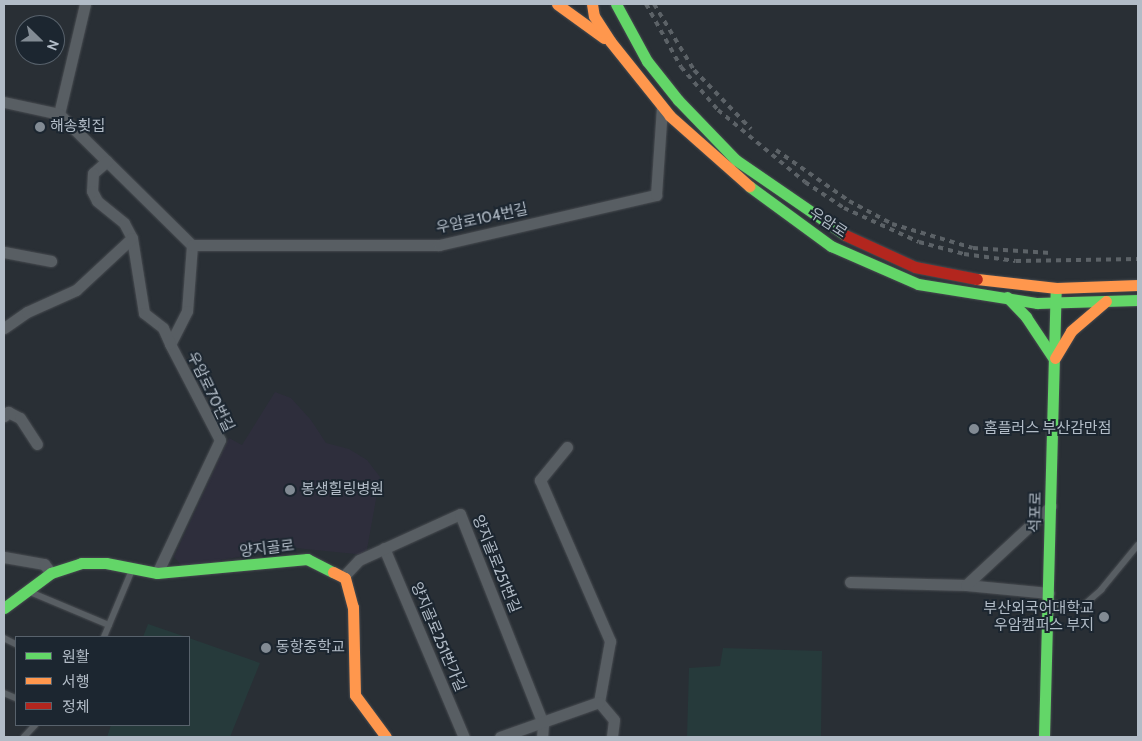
<!DOCTYPE html>
<meta charset="utf-8">
<style>
body{margin:0}
#map{position:relative;width:1142px;height:741px;overflow:hidden;background:#292f35;font-family:Cabin,"Noto Sans KR",sans-serif}
div>[style]{position:absolute}
.medical>*{inset:0;background:#2e2e3c}
.green>*{inset:0;background:#263a3b}
.roads{filter:drop-shadow(0 0 1px #474b50) drop-shadow(0 0 1px #474b50)}
.lane>*{height:5.5px;margin:-2.75px;padding:0 2.75px;transform-origin:2.75px;border-radius:2.75px;background:#585e63}
.street>*{height:11px;margin:-5.5px;padding:0 5.5px;transform-origin:5.5px;border-radius:5.5px;background:#585e63}
.fast>*{height:11px;margin:-5.5px;padding:0 5.5px;transform-origin:5.5px;border-radius:5.5px;background:#63d668}
.slow>*{height:11px;margin:-5.5px;padding:0 5.5px;transform-origin:5.5px;border-radius:5.5px;background:#ff974d}
.jam>*{height:11px;margin:-5.5px;padding:0 5.5px;transform-origin:5.5px;border-radius:5.5px;background:#b3261e}
.rail>*{height:4px;margin-top:-2px;transform-origin:0;background:repeating-linear-gradient(90deg,#5c6267 0 5px,transparent 0 10px)}
.dots>*{width:14px;height:14px;translate:-50% -50%;box-sizing:border-box;border:2px solid #1c2630;border-radius:50%}
span{translate:-50% -50%;white-space:nowrap;text-align:center;line-height:1.15;-webkit-text-stroke:4px #1c2630;paint-order:stroke}
.poi-label{font-size:15px;color:#b2bcc7}
.left{translate:0 -50%;text-align:left}
.right{translate:-100% -50%;text-align:right}
.street-label{font-size:15px;color:#b2bcc7}
.frame{position:absolute;inset:0;border:5px solid #b2bcc7;pointer-events:none}
.legend{position:absolute;left:15px;top:636px;width:175px;height:90px;box-sizing:border-box;background:#1c2630;border:1px solid #58626c;margin:0;padding:6px 9px;list-style:none;font-size:15px;color:#b2bcc7}
.legend li{display:flex;align-items:center;gap:10px;height:25px}
.legend b{width:25px;border:1px solid #58626c}
.north{position:absolute;left:15px;top:15px;width:50px;height:50px;box-sizing:border-box;background:#1c2630;border:1px solid #58626c;border-radius:50%;rotate:112deg;font-size:14px;font-weight:700;line-height:20px;text-align:center;color:#b2bcc7}
.north::after{content:'';display:block;margin:auto;width:18px;height:22px;background:#828b94;clip-path:polygon(50% 0,100% 100%,50% 72%,0 100%)}
</style>
<div id="map">
<div class="medical">
<div style="clip-path:polygon(275px 392px,291px 398px,311px 420px,326px 443px,349px 449px,367px 460px,380px 477px,366px 555px,295px 548px,182px 566px,174px 557px,229px 438px,242px 445px)"></div>
</div>
<div class="green">
<div style="clip-path:polygon(148px 624px,186px 637px,143px 637px)"></div>
<div style="clip-path:polygon(189px 638px,260px 663px,230px 737px,107px 737px,111px 725px,189px 725px)"></div>
<div style="clip-path:polygon(723px 648px,822px 651px,821px 737px,687px 737px,689px 668px,720px 666px)"></div>
</div>
<div class="roads">
<div class="lane">
<div style="left:28px;top:591px;width:88px;rotate:22.8deg"></div>
<div style="left:1049px;top:604px;width:35px;rotate:2deg"></div>
<div style="left:1084px;top:605px;width:23px;rotate:-41deg"></div>
<div style="left:1101px;top:590px;width:58px;rotate:-50.6deg"></div>
<div style="left:104px;top:637px;width:73px;rotate:-67.3deg"></div>
<div style="left:4px;top:638px;width:13px;rotate:27deg"></div>
<div style="left:4px;top:693px;width:13px;rotate:23deg"></div>
<div style="left:24px;top:737px;width:16px;rotate:-47deg"></div>
</div>
<div class="street">
<div style="left:85px;top:4px;width:113px;rotate:103.3deg"></div>
<div style="left:59px;top:114px;width:187px;rotate:44.6deg"></div>
<div style="left:192px;top:245px;width:66px;rotate:94.3deg"></div>
<div style="left:187px;top:311px;width:37px;rotate:117deg"></div>
<div style="left:170px;top:344px;width:108px;rotate:62.5deg"></div>
<div style="left:220px;top:440px;width:147px;rotate:115.3deg"></div>
<div style="left:4px;top:102px;width:56px;rotate:12.3deg"></div>
<div style="left:107px;top:161px;width:18px;rotate:139deg"></div>
<div style="left:93px;top:173px;width:18px;rotate:93deg"></div>
<div style="left:92px;top:191px;width:11px;rotate:63deg"></div>
<div style="left:97px;top:201px;width:35px;rotate:39deg"></div>
<div style="left:124px;top:223px;width:17px;rotate:62deg"></div>
<div style="left:132px;top:238px;width:76px;rotate:80.9deg"></div>
<div style="left:144px;top:313px;width:24px;rotate:38deg"></div>
<div style="left:163px;top:328px;width:17px;rotate:66deg"></div>
<div style="left:192px;top:245px;width:247px"></div>
<div style="left:439px;top:245px;width:223px;rotate:-13deg"></div>
<div style="left:656px;top:195px;width:88px;rotate:-86.1deg"></div>
<div style="left:4px;top:252px;width:48px;rotate:10.8deg"></div>
<div style="left:4px;top:328px;width:28px;rotate:-35deg"></div>
<div style="left:27px;top:312px;width:54px;rotate:-24.2deg"></div>
<div style="left:76px;top:290px;width:76px;rotate:-42.9deg"></div>
<div style="left:4px;top:416px;width:6px;rotate:-45deg"></div>
<div style="left:8px;top:412px;width:13px;rotate:27deg"></div>
<div style="left:20px;top:418px;width:31px;rotate:57deg"></div>
<div style="left:567px;top:447px;width:43px;rotate:129.3deg"></div>
<div style="left:540px;top:480px;width:176px;rotate:66.5deg"></div>
<div style="left:610px;top:641px;width:62px;rotate:100.2deg"></div>
<div style="left:384px;top:548px;width:205px;rotate:67.1deg"></div>
<div style="left:4px;top:557px;width:41px;rotate:9.9deg"></div>
<div style="left:44px;top:564px;width:11px;rotate:52deg"></div>
<div style="left:343px;top:577px;width:23px;rotate:-47deg"></div>
<div style="left:359px;top:560px;width:111px;rotate:-24.5deg"></div>
<div style="left:460px;top:514px;width:226px;rotate:68.4deg"></div>
<div style="left:543px;top:724px;width:13px;rotate:94deg"></div>
<div style="left:850px;top:582px;width:116px;rotate:1.5deg"></div>
<div style="left:966px;top:585px;width:83px;rotate:5.5deg"></div>
<div style="left:966px;top:585px;width:116px;rotate:-42.9deg"></div>
<div style="left:599px;top:702px;width:23px;rotate:50deg"></div>
<div style="left:614px;top:720px;width:17px;rotate:97deg"></div>
<div style="left:500px;top:737px;width:105px;rotate:-19.5deg"></div>
</div>
<div class="fast">
<div style="left:616px;top:4px;width:65px;rotate:61.5deg"></div>
<div style="left:647px;top:61px;width:50px;rotate:51.5deg"></div>
<div style="left:678px;top:100px;width:83px;rotate:46deg"></div>
<div style="left:736px;top:160px;width:132px;rotate:34.5deg"></div>
<div style="left:749px;top:186px;width:102px;rotate:36.2deg"></div>
<div style="left:831px;top:246px;width:95px;rotate:23.6deg"></div>
<div style="left:918px;top:284px;width:121px;rotate:9.1deg"></div>
<div style="left:1037px;top:303px;width:101px;rotate:-1.7deg"></div>
<div style="left:1007px;top:297px;width:28px;rotate:46deg"></div>
<div style="left:1026px;top:317px;width:50px;rotate:56.3deg"></div>
<div style="left:4px;top:608px;width:59px;rotate:-36.7deg"></div>
<div style="left:51px;top:573px;width:32px;rotate:-18deg"></div>
<div style="left:81px;top:563px;width:25px"></div>
<div style="left:106px;top:563px;width:52px;rotate:11.1deg"></div>
<div style="left:157px;top:573px;width:151px;rotate:-5.3deg"></div>
<div style="left:307px;top:559px;width:29px;rotate:27deg"></div>
<div style="left:1044px;top:737px;width:445px;rotate:-88.5deg"></div>
</div>
<div class="slow">
<div style="left:557px;top:4px;width:58px;rotate:35.9deg"></div>
<div style="left:592px;top:4px;width:12px;rotate:81deg"></div>
<div style="left:594px;top:16px;width:30px;rotate:57deg"></div>
<div style="left:610px;top:41px;width:96px;rotate:51.3deg"></div>
<div style="left:670px;top:116px;width:106px;rotate:41.5deg"></div>
<div style="left:977px;top:279px;width:80px;rotate:6.5deg"></div>
<div style="left:1056px;top:288px;width:82px;rotate:-2.1deg"></div>
<div style="left:1055px;top:358px;width:31px;rotate:-59deg"></div>
<div style="left:1071px;top:331px;width:46px;rotate:-40.6deg"></div>
<div style="left:333px;top:572px;width:13px;rotate:27deg"></div>
<div style="left:345px;top:578px;width:30px;rotate:75deg"></div>
<div style="left:353px;top:607px;width:88px;rotate:88.7deg"></div>
<div style="left:355px;top:695px;width:52px;rotate:53.6deg"></div>
</div>
<div class="jam">
<div style="left:845px;top:235px;width:77px;rotate:24.6deg"></div>
<div style="left:915px;top:267px;width:63px;rotate:11deg"></div>
</div>
</div>
<div class="rail">
<div style="left:646px;top:4px;width:72px;rotate:60.9deg"></div>
<div style="left:681px;top:67px;width:57px;rotate:49.3deg"></div>
<div style="left:718px;top:110px;width:113px;rotate:39.6deg"></div>
<div style="left:805px;top:182px;width:47px;rotate:33.7deg"></div>
<div style="left:844px;top:208px;width:82px;rotate:24.4deg"></div>
<div style="left:919px;top:242px;width:47px;rotate:14.9deg"></div>
<div style="left:964px;top:254px;width:52px;rotate:7.7deg"></div>
<div style="left:1016px;top:261px;width:122px;rotate:-0.9deg"></div>
<div style="left:654px;top:4px;width:77px;rotate:58.8deg"></div>
<div style="left:694px;top:70px;width:82px;rotate:46deg"></div>
<div style="left:776px;top:150px;width:89px;rotate:34.9deg"></div>
<div style="left:849px;top:201px;width:49px;rotate:28.1deg"></div>
<div style="left:892px;top:224px;width:84px;rotate:16.5deg"></div>
<div style="left:973px;top:248px;width:78px;rotate:3.7deg"></div>
</div>
<div class="dots">
<div style="left:40px;top:127px;background:#828b94"></div>
<div style="left:974px;top:429px;background:#828b94"></div>
<div style="left:290px;top:490px;background:#828b94"></div>
<div style="left:1104px;top:617px;background:#828b94"></div>
<div style="left:266px;top:648px;background:#828b94"></div>
</div>
<div class="poi-label">
<span class="left" style="left:50px;top:127px">해송횟집</span>
<span class="left" style="left:984px;top:429px">홈플러스 부산감만점</span>
<span class="left" style="left:301px;top:490px">봉생힐링병원</span>
<span class="right" style="left:1094px;top:617px">부산외국어대학교<br>우암캠퍼스 부지</span>
<span class="left" style="left:276px;top:648px">동항중학교</span>
</div>
<div class="street-label">
<span style="left:482px;top:219px;rotate:-12deg">우암로104번길</span>
<span style="left:828px;top:223px;rotate:33deg">우암로</span>
<span style="left:210px;top:392px;rotate:64deg">우암로70번길</span>
<span style="left:1036px;top:512px;rotate:-89deg">석포로</span>
<span style="left:267px;top:549px;rotate:-7deg">양지골로</span>
<span style="left:496px;top:564px;rotate:68deg">양지골로251번길</span>
<span style="left:438px;top:637px;rotate:67deg">양지골로251번가길</span>
</div>
<div class="frame"></div>
<ul class="legend">
<li><b style="height:6px;background:#63d668"></b>원활</li>
<li><b style="height:6px;background:#ff974d"></b>서행</li>
<li><b style="height:6px;background:#b3261e"></b>정체</li>
</ul>
<div class="north">N</div>
</div>
